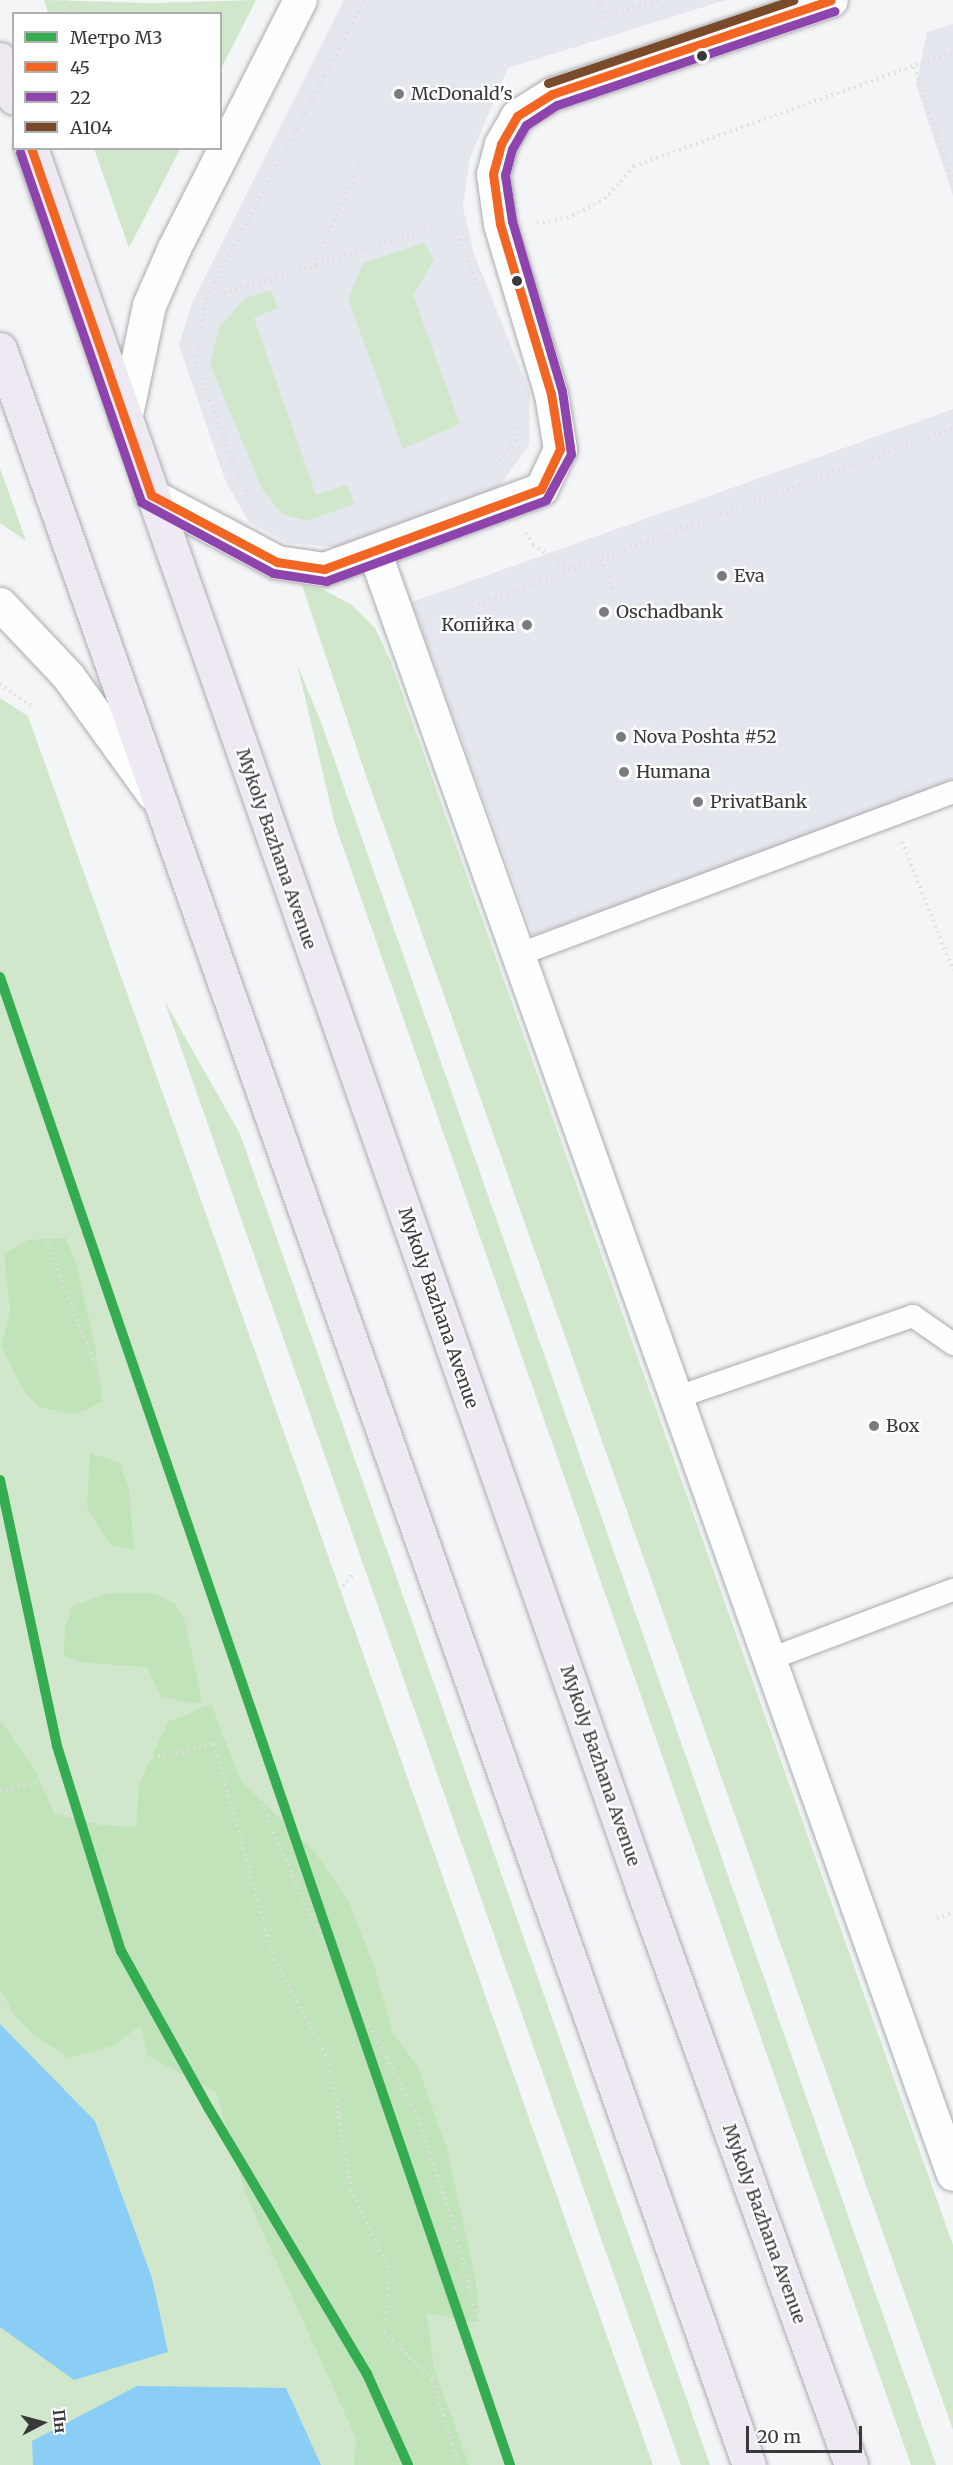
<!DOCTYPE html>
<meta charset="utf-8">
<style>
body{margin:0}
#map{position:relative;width:953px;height:2465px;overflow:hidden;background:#f4f5f7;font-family:Merriweather,serif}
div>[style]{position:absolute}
.built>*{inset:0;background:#e4e7ee}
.green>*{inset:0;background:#d0e7cc}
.forest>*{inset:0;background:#c1e3ba}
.water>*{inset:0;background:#8acef6}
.path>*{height:4px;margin-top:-2px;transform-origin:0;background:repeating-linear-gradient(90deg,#dedede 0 1.5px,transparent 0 6px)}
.roads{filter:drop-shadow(0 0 2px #aaabad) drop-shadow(0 0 2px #aaabad)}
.lane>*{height:22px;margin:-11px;padding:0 11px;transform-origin:11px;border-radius:11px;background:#fdfefe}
.street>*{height:33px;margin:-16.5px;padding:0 16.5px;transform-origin:16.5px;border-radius:16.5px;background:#fdfefe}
.secondary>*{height:33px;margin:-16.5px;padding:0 16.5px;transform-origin:16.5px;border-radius:16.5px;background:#fdfefe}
.highway>*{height:33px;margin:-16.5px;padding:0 16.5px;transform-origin:16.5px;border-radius:16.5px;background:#eee9f2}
.bus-1>*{height:9px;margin:-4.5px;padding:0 4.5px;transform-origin:4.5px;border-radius:4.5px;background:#f26522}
.bus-2>*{height:9px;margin:-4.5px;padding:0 4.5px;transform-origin:4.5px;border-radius:4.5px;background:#8e44ad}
.bus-3>*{height:9px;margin:-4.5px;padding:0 4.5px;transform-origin:4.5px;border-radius:4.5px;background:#7a4b2a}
.metro-1>*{height:10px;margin:-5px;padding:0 5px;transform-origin:5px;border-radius:5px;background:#35ab52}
.dots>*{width:16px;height:16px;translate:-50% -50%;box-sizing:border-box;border:3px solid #fff;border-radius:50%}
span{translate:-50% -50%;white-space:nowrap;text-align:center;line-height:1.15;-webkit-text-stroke:4.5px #fff;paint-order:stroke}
.poi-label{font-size:18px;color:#38393a}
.left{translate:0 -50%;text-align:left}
.right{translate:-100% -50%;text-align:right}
.street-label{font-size:18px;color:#38393a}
.legend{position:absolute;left:12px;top:12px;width:210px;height:138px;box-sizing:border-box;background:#fff;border:2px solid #afb0b0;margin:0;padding:8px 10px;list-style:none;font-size:18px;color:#38393a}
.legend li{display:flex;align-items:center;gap:12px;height:30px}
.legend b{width:30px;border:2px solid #afb0b0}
.north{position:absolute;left:12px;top:2393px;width:60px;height:60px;-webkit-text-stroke:4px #fff;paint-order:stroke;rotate:84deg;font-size:16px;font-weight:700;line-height:24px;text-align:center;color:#38393a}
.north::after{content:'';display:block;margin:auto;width:21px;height:27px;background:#38393a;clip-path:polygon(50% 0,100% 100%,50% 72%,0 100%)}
.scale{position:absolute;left:746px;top:2426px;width:116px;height:27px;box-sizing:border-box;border:3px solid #38393a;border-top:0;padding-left:8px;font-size:18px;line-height:21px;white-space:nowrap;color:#38393a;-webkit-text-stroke:4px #fff;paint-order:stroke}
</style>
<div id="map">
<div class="built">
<div style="clip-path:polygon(344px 0,726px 0,508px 68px,470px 158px,463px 207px,474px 254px,530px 393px,529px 445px,491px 497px,354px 549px,288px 543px,249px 522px,226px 482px,179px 345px,192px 303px)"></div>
<div style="clip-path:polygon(953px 24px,953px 196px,916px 85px,927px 32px)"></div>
<div style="clip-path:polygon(953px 409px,953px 795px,533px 935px,412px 602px)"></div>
</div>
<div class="green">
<div style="clip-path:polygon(44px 0,152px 3px,256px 0,221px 69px,220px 14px,48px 13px)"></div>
<div style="clip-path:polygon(94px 149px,180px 149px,129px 248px)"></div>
<div style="clip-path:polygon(424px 243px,434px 260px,413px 295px,460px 424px,403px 449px,348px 299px,363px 263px)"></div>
<div style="clip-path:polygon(271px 290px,278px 308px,254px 318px,316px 495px,347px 485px,355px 504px,307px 521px,282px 514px,262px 489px,210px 364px,219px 328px,245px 298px)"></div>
<div style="clip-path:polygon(0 468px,26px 541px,0 523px)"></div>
<div style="clip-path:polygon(302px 585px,322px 589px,352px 605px,375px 628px,391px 662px,953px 2245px,953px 2430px,363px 767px)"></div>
<div style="clip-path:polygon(297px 664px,321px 722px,936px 2465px,911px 2465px,335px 824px)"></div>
<div style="clip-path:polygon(0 698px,28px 716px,653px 2465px,0 2465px)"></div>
<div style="clip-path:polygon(164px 1000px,240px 1134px,710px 2465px,681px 2465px)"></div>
</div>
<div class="forest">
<div style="clip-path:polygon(66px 1238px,76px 1264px,94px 1340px,103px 1401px,76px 1415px,40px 1407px,24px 1391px,1px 1346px,10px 1311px,4px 1254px,28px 1240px)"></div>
<div style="clip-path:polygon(90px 1453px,120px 1463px,129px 1489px,134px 1550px,110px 1545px,87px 1507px)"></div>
<div style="clip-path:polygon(109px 1593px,153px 1593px,174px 1603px,185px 1621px,202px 1701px,191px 1704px,161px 1696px,147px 1667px,79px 1662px,64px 1655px,65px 1628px,72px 1606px)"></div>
<div style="clip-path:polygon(211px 1704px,241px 1781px,314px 1851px,348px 1900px,374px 1966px,393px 2034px,417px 2065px,447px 2149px,476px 2281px,479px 2323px,427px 2313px,434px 2368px,469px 2465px,354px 2465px,356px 2438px,246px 2195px,216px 2092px,148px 2056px,140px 2025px,115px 2045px,69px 2058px,35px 2036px,15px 2016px,0 1989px,0 1720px,33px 1767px,55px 1814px,101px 1825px,136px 1827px,139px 1784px,168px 1722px)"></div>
</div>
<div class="water">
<div style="clip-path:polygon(0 2024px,95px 2121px,152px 2278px,168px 2352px,74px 2380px,0 2327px)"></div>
<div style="clip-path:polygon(137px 2386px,286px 2388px,321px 2465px,33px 2465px,32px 2441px)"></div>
</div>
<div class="path">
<div style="left:64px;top:0;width:15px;rotate:74deg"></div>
<div style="left:599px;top:0;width:19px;rotate:72deg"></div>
<div style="left:605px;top:18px;width:56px;rotate:-18.8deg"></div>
<div style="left:914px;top:67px;width:122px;rotate:71.4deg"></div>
<div style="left:109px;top:148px;width:56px;rotate:56.6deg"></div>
<div style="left:453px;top:222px;width:68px;rotate:68.4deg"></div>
<div style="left:537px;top:223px;width:30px;rotate:-9deg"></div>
<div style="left:567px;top:218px;width:42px;rotate:-26.6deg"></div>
<div style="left:605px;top:199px;width:44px;rotate:-48.7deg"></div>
<div style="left:634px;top:166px;width:339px;rotate:-19.7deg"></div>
<div style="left:314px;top:265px;width:110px;rotate:-65.8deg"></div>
<div style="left:207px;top:299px;width:238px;rotate:-17.6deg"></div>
<div style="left:496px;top:465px;width:31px;rotate:-52deg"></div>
<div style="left:515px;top:441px;width:16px;rotate:-83deg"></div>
<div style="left:254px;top:507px;width:30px;rotate:-117deg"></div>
<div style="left:240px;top:480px;width:125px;rotate:-110.6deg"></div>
<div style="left:196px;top:363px;width:65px;rotate:-81.1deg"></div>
<div style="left:206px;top:299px;width:339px;rotate:-62deg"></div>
<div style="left:526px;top:533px;width:14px;rotate:60deg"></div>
<div style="left:533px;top:545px;width:48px;rotate:31.4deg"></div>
<div style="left:601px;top:560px;width:34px;rotate:69deg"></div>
<div style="left:467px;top:609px;width:519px;rotate:-20.43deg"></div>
<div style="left:0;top:684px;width:40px;rotate:34.9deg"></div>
<div style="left:902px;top:842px;width:138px;rotate:68.3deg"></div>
<div style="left:0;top:1124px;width:396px;rotate:68.5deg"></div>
<div style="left:145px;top:1493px;width:249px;rotate:70.3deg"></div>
<div style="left:229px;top:1727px;width:186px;rotate:66.9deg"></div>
<div style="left:302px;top:1898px;width:249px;rotate:62.2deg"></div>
<div style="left:418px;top:2118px;width:116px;rotate:71.4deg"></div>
<div style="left:455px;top:2228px;width:204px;rotate:76.4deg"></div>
<div style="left:503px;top:2426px;width:41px;rotate:70.3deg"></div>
<div style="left:214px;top:1744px;width:223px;rotate:74.4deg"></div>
<div style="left:274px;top:1959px;width:119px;rotate:61.9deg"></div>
<div style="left:330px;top:2064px;width:128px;rotate:80.5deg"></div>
<div style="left:351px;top:2190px;width:89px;rotate:64.6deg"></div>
<div style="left:389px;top:2270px;width:62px;rotate:94.6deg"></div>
<div style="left:384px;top:2332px;width:69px;rotate:44.4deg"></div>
<div style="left:433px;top:2380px;width:89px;rotate:73.6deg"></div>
<div style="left:0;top:1791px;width:219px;rotate:-12.4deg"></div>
<div style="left:214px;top:1744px;width:221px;rotate:-50.7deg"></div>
<div style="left:937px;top:1918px;width:17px;rotate:-17deg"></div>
</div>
<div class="roads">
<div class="lane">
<div style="left:520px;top:954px;width:462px;rotate:-20.5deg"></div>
<div style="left:675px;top:1398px;width:252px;rotate:-19deg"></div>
<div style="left:913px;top:1316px;width:49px;rotate:35deg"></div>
<div style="left:770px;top:1659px;width:196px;rotate:-20.7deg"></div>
</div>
<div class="street">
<div style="left:374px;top:551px;width:1723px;rotate:70.37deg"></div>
</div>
<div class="secondary">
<div style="left:125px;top:419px;width:116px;rotate:-78.1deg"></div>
<div style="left:149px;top:305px;width:62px;rotate:-66.3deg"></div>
<div style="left:174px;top:248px;width:278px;rotate:-63.1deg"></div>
<div style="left:151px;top:495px;width:143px;rotate:28deg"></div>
<div style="left:277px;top:562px;width:48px;rotate:8.5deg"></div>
<div style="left:324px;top:569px;width:231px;rotate:-20.2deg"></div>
<div style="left:541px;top:489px;width:44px;rotate:-64.6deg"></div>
<div style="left:560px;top:449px;width:56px;rotate:-99.3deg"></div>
<div style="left:551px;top:394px;width:177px;rotate:-106.7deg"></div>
<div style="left:500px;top:224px;width:50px;rotate:-98deg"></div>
<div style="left:493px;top:174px;width:31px;rotate:-75deg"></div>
<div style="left:501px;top:144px;width:32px;rotate:-60deg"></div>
<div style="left:517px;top:116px;width:41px;rotate:-32.2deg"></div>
<div style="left:552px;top:94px;width:294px;rotate:-18.6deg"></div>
<div style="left:0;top:604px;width:99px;rotate:46.6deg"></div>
<div style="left:68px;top:676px;width:145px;rotate:54.2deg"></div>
</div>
<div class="highway">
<div style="left:0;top:59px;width:41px;rotate:70.3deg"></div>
<div style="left:31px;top:148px;width:1846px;rotate:70.64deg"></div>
<div style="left:643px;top:1890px;width:611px;rotate:70.11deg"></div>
<div style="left:0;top:349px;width:2245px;rotate:70.51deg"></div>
</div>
</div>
<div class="bus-1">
<div style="left:31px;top:148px;width:367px;rotate:70.9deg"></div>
<div style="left:151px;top:495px;width:143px;rotate:28deg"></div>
<div style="left:277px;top:562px;width:48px;rotate:8.5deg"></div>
<div style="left:324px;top:569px;width:231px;rotate:-20.2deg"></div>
<div style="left:541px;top:489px;width:44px;rotate:-64.6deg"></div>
<div style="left:560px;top:449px;width:56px;rotate:-99.3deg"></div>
<div style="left:551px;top:394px;width:177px;rotate:-106.7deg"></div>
<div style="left:500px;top:224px;width:50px;rotate:-98deg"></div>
<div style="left:493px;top:174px;width:31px;rotate:-75deg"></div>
<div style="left:501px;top:144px;width:32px;rotate:-60deg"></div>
<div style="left:517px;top:116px;width:41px;rotate:-32.2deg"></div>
<div style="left:552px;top:94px;width:294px;rotate:-18.6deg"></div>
</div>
<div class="bus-2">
<div style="left:20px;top:152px;width:370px;rotate:70.9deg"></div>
<div style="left:141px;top:502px;width:150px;rotate:28.3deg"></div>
<div style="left:273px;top:573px;width:54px;rotate:8.6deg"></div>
<div style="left:326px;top:581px;width:234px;rotate:-20.2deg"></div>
<div style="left:546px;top:500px;width:52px;rotate:-61.5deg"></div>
<div style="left:571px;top:454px;width:64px;rotate:-98.1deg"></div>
<div style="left:562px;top:391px;width:177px;rotate:-106.4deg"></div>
<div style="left:512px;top:221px;width:47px;rotate:-98.7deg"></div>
<div style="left:505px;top:175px;width:27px;rotate:-75deg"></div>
<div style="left:512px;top:149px;width:28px;rotate:-60deg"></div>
<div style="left:526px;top:125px;width:37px;rotate:-33deg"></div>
<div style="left:557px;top:105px;width:293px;rotate:-18.7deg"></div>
</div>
<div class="bus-3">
<div style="left:548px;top:83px;width:259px;rotate:-18.7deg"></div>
</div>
<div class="metro-1">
<div style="left:0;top:977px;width:1573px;rotate:71.08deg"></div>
<div style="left:0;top:1480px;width:272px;rotate:77.9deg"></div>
<div style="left:57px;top:1746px;width:215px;rotate:72.7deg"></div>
<div style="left:121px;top:1951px;width:181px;rotate:60.9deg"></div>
<div style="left:209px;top:2109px;width:309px;rotate:59.2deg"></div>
<div style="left:367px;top:2374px;width:100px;rotate:65.7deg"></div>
</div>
<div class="dots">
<div style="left:702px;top:56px;background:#38393a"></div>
<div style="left:399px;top:94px;background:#7a7b7c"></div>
<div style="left:517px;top:281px;background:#38393a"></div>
<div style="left:722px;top:576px;background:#7a7b7c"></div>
<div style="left:604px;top:612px;background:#7a7b7c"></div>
<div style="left:527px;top:625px;background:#7a7b7c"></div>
<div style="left:621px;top:737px;background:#7a7b7c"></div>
<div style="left:624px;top:772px;background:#7a7b7c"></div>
<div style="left:698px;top:802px;background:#7a7b7c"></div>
<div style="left:874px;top:1426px;background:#7a7b7c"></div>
</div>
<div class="poi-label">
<span class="left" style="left:411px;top:94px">McDonald's</span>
<span class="left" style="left:734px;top:576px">Eva</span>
<span class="left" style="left:616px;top:612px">Oschadbank</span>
<span class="right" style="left:515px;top:625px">Копійка</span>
<span class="left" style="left:633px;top:737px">Nova Poshta #52</span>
<span class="left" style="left:636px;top:772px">Humana</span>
<span class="left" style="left:710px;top:802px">PrivatBank</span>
<span class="left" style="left:886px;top:1426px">Box</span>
</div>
<div class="street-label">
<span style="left:276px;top:849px;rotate:71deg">Mykoly Bazhana Avenue</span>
<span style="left:438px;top:1308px;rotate:71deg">Mykoly Bazhana Avenue</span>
<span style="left:600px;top:1766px;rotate:71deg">Mykoly Bazhana Avenue</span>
<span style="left:764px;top:2224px;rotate:70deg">Mykoly Bazhana Avenue</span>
</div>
<ul class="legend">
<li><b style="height:8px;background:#35ab52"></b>Метро M3</li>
<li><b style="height:8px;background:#f26522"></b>45</li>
<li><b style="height:8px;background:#8e44ad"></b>22</li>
<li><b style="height:8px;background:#7a4b2a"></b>А104</li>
</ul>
<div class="north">Пн</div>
<div class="scale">20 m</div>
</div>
